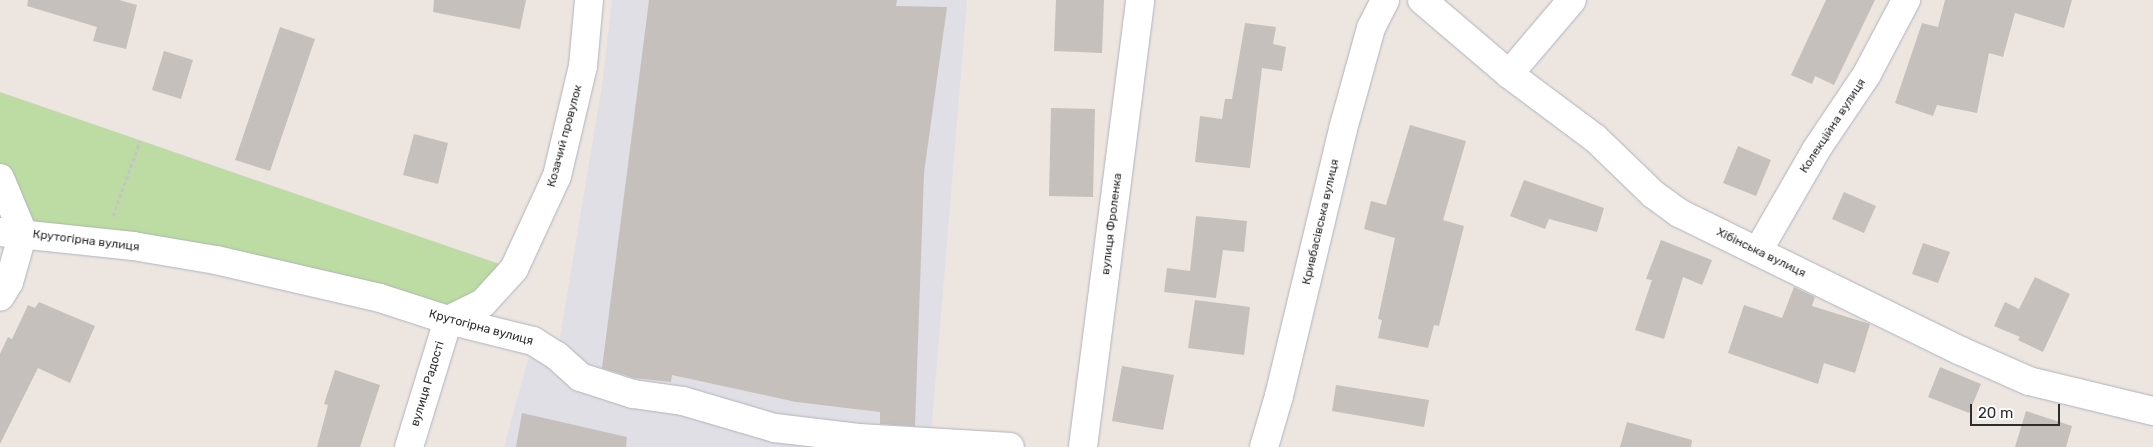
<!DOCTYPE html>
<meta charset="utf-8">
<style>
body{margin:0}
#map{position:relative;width:2153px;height:447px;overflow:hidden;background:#ece5e0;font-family:Rubik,sans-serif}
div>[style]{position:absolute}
.industrial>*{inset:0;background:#e0dfe5}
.green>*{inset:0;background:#bddca3}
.building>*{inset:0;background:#c5c0bb}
.path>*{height:3px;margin-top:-1.5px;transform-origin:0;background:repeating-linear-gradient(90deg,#c4c4c4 0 4px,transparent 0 6.5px)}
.roads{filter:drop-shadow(0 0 1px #b0b3bb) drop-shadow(0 0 1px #b0b3bb)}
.minor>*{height:28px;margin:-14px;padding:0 14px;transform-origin:14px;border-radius:14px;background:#fff}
span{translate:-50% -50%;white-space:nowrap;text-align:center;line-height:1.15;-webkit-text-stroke:4px #fff;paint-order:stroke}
.street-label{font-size:12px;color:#2c2c2c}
.scale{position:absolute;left:1970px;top:404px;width:90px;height:22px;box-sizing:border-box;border:2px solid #2c2c2c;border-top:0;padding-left:6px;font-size:15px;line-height:18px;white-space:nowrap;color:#2c2c2c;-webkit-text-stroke:4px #fff;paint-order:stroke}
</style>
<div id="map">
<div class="industrial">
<div style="clip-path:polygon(612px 0,967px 0,930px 447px,504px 447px,533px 341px,557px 355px,602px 86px)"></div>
</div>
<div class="green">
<div style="clip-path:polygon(0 92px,514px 269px,448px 320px,23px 233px,0 178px)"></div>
</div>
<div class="building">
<div style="clip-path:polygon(28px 0,119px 0,137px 5px,126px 49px,93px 41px,97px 27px,27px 6px)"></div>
<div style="clip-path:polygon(434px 0,526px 0,520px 29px,433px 12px)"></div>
<div style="clip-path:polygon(649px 0,897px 0,896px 6px,947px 7px,924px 173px,915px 426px,880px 424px,880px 412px,796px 402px,672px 375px,671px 382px,634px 378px,602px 368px)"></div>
<div style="clip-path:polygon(1056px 0,1104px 0,1102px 53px,1054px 51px)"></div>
<div style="clip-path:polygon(1826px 0,1875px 0,1834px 85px,1815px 76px,1812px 84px,1791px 75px)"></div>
<div style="clip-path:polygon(1945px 0,2072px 0,2064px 28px,2015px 13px,2003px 57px,1989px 53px,1977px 113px,1937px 105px,1933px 116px,1895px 103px,1922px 23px,1938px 27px)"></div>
<div style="clip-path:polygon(1245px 23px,1276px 27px,1273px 44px,1286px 47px,1282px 71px,1262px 68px,1250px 168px,1195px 162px,1200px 116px,1222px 119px,1225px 99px,1232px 99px)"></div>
<div style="clip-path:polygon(280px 27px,315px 39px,270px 171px,235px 160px)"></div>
<div style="clip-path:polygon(164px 51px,193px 60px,181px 99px,152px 90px)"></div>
<div style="clip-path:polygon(1051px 108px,1095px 109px,1093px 197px,1049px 196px)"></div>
<div style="clip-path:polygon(1410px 125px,1466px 141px,1443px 220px,1464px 226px,1439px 326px,1434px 325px,1428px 348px,1378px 338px,1382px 320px,1378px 319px,1395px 238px,1364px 229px,1371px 201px,1386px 205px)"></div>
<div style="clip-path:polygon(414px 134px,448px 143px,438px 184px,403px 175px)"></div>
<div style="clip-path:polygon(1738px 146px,1771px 160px,1756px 196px,1723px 183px)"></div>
<div style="clip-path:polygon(1524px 180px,1604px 208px,1597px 232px,1549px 219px,1545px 229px,1510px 216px)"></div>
<div style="clip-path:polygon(1844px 192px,1876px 206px,1864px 233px,1832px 219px)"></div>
<div style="clip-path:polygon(1196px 216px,1247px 221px,1244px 252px,1223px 250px,1216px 298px,1164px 292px,1167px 268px,1190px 271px)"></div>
<div style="clip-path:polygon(1661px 240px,1712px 260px,1702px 285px,1683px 277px,1664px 339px,1635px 330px,1652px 280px,1646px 279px)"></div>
<div style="clip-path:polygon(1923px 243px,1950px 252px,1938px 283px,1912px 274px)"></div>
<div style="clip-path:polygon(2035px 277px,2070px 294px,2043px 352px,2018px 340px,2020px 337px,1994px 326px,2005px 302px,2019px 309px)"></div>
<div style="clip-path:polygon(1794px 287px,1815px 297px,1812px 306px,1870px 324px,1855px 373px,1824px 363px,1818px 384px,1728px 353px,1744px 305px,1782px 318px)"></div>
<div style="clip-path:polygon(1195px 300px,1250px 307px,1244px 355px,1188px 348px)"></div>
<div style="clip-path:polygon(39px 302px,95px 326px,70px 383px,38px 368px,0 444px,0 354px,8px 337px,12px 339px,28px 305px,35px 308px)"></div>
<div style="clip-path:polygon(1122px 366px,1174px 375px,1163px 430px,1112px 421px)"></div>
<div style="clip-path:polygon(1940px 367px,1981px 384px,1969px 413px,1928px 397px)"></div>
<div style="clip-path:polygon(335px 370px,380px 385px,360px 447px,317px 447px,328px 405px,324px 404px)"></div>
<div style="clip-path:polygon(1336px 385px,1429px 400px,1424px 427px,1332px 411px)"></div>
<div style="clip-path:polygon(2026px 411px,2072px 426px,2066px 447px,2015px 447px)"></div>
<div style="clip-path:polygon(522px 413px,627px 437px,626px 447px,516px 447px)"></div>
<div style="clip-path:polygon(1627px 422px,1692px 440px,1691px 447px,1620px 447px)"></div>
</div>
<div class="path">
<div style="left:113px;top:216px;width:80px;rotate:-70.2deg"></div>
</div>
<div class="roads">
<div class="minor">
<div style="left:1422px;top:0;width:114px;rotate:40.4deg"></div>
<div style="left:1509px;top:74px;width:107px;rotate:36.7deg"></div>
<div style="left:1595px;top:138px;width:81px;rotate:44deg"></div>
<div style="left:1653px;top:194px;width:32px;rotate:36deg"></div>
<div style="left:1679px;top:213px;width:314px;rotate:26.1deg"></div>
<div style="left:1961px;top:351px;width:74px;rotate:23.8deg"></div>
<div style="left:2029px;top:381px;width:128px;rotate:13.6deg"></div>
<div style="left:1509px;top:74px;width:97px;rotate:-49.6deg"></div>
<div style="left:0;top:178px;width:60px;rotate:67.3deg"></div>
<div style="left:23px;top:233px;width:51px;rotate:105.9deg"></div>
<div style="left:9px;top:282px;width:17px;rotate:121deg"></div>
<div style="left:0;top:232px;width:134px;rotate:6deg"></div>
<div style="left:133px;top:246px;width:84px;rotate:9.6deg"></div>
<div style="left:216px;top:260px;width:168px;rotate:13deg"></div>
<div style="left:380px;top:298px;width:71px;rotate:17.9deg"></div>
<div style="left:448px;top:320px;width:88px;rotate:13.9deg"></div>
<div style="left:533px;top:341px;width:28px;rotate:32deg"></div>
<div style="left:557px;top:356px;width:31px;rotate:42deg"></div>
<div style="left:580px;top:377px;width:56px;rotate:17.8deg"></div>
<div style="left:633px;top:394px;width:50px;rotate:8deg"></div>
<div style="left:683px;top:401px;width:96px;rotate:16.4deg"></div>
<div style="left:775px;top:428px;width:86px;rotate:6.7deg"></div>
<div style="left:860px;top:438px;width:150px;rotate:3.4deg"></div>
<div style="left:1758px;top:251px;width:116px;rotate:-60.1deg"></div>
<div style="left:1816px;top:150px;width:92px;rotate:-56.1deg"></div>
<div style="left:1867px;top:74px;width:84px;rotate:-62.2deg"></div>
<div style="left:409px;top:447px;width:133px;rotate:-72.9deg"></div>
<div style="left:448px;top:320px;width:39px;rotate:-26deg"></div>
<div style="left:483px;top:303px;width:46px;rotate:-47.6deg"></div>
<div style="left:514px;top:269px;width:102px;rotate:-65.2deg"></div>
<div style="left:557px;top:176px;width:113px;rotate:-76.7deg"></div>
<div style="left:583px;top:66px;width:66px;rotate:-84.8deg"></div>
<div style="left:1083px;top:447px;width:451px;rotate:-82.7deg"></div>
<div style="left:1264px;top:447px;width:53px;rotate:-73.6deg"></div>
<div style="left:1279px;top:396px;width:275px;rotate:-76.5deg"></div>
<div style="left:1343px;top:129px;width:105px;rotate:-74.5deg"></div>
<div style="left:1371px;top:28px;width:31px;rotate:-63deg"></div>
</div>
</div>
<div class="street-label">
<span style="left:1833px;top:126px;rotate:-57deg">Колекційна вулиця</span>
<span style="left:565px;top:136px;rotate:-75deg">Козачий провулок</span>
<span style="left:1321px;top:222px;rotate:-77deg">Кривбасівська вулиця</span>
<span style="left:1112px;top:224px;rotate:-83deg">вулиця Фроленка</span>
<span style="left:86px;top:241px;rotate:7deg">Крутогірна вулиця</span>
<span style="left:1761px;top:253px;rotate:26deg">Хібінська вулиця</span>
<span style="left:481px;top:328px;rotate:15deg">Крутогірна вулиця</span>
<span style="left:428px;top:384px;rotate:-73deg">вулиця Радості</span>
</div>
<div class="scale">20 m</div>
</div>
